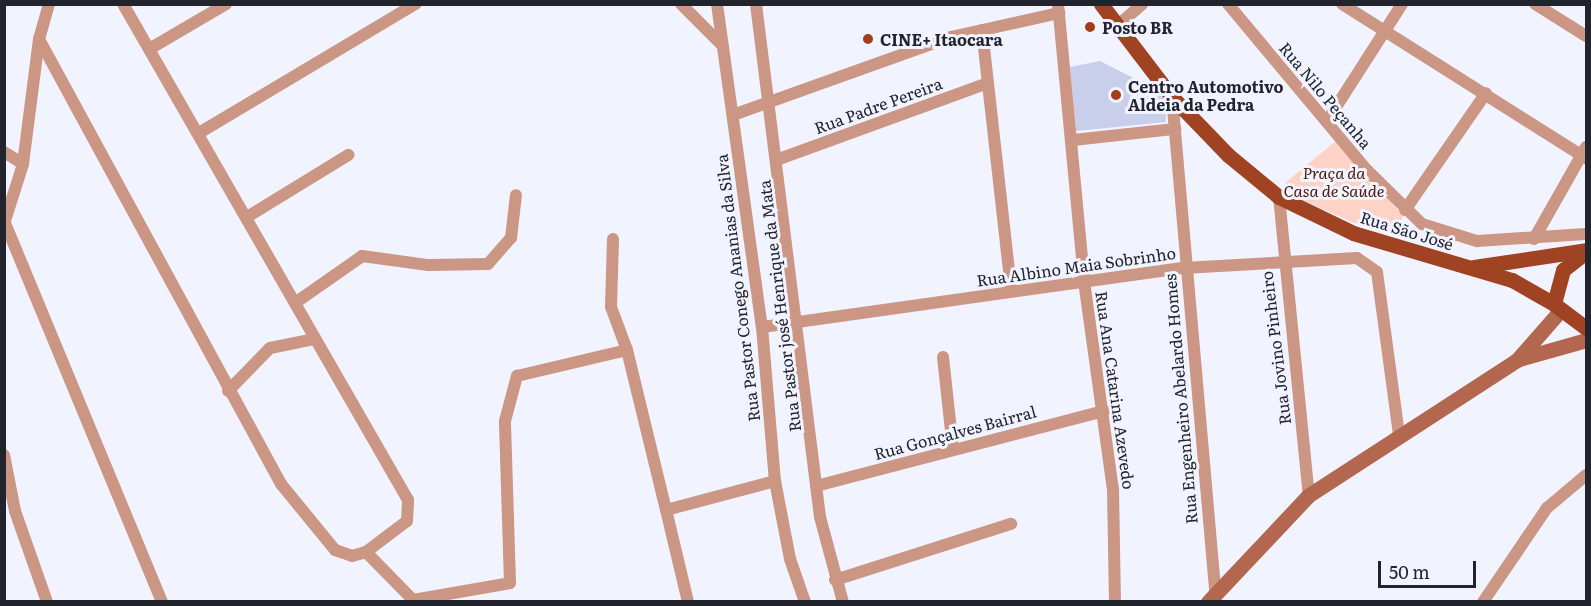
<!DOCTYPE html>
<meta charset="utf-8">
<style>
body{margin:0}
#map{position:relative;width:1591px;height:606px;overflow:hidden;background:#f1f3ff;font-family:Literata,serif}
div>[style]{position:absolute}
.green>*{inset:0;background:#fed2c4}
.building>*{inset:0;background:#c9ceeb}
.minor>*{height:12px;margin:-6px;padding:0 6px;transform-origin:6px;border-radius:6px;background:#cc9684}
.secondary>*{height:15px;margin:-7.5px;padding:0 7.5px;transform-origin:7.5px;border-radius:7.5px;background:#b3674e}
.primary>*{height:15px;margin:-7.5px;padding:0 7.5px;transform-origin:7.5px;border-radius:7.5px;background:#a04323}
.dots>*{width:16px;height:16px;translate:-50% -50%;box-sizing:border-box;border:3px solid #f1f3ff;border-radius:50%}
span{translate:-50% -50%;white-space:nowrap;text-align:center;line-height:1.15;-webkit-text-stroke:6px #f1f3ff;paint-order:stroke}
.poi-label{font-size:16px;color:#21232d;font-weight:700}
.left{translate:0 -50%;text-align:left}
.street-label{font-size:16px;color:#21232d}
.park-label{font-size:16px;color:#491b0b;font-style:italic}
.frame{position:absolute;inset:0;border:6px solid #21232d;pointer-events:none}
.scale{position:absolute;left:1378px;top:561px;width:98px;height:27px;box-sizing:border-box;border:3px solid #21232d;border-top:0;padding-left:8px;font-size:18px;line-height:21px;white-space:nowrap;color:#21232d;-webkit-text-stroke:4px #f1f3ff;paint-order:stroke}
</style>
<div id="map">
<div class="green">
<div style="clip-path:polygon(1337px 140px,1403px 216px,1397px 232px,1354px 223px,1296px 197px,1285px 183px)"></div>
</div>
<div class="building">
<div style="clip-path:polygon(1100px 61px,1155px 89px,1165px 100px,1166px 122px,1076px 131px,1070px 67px)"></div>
</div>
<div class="minor">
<div style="left:681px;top:4px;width:59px;rotate:45deg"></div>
<div style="left:717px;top:4px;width:326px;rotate:82.1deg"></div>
<div style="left:762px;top:327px;width:155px;rotate:85.2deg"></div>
<div style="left:775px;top:481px;width:79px;rotate:79.1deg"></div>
<div style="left:790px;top:559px;width:46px;rotate:70.8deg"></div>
<div style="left:756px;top:4px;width:517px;rotate:82.89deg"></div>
<div style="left:820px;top:517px;width:88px;rotate:74.9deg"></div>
<div style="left:1058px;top:4px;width:278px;rotate:84.6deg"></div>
<div style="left:1084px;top:281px;width:210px;rotate:82.1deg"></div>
<div style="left:1113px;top:489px;width:113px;rotate:89deg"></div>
<div style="left:1228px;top:4px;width:217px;rotate:50.1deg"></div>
<div style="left:1367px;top:170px;width:77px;rotate:44.5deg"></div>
<div style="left:1422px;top:224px;width:58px;rotate:17.2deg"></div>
<div style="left:1477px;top:241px;width:109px;rotate:-3.7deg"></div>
<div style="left:1342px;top:4px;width:289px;rotate:32.3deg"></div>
<div style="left:1535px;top:4px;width:60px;rotate:32.1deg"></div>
<div style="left:1117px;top:26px;width:33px;rotate:-41deg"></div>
<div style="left:982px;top:30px;width:262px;rotate:83.6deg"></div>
<div style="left:39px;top:39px;width:507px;rotate:61.46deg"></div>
<div style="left:281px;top:484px;width:85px;rotate:50.7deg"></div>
<div style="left:335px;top:550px;width:18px;rotate:19deg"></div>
<div style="left:352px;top:556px;width:15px;rotate:-16deg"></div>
<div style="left:366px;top:552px;width:51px;rotate:-37.1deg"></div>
<div style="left:407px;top:521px;width:21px;rotate:-87deg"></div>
<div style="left:408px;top:500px;width:572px;rotate:-119.88deg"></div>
<div style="left:151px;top:48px;width:87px;rotate:-30.4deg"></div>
<div style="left:1172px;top:97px;width:495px;rotate:85deg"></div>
<div style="left:733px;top:115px;width:232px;rotate:-19.7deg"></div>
<div style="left:951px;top:37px;width:111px;rotate:-12.5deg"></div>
<div style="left:1327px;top:121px;width:139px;rotate:-57.3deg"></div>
<div style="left:199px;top:133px;width:252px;rotate:-30.8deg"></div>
<div style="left:1073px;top:140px;width:103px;rotate:-6.2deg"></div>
<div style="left:4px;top:152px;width:22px;rotate:32deg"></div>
<div style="left:779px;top:159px;width:222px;rotate:-20deg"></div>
<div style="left:1279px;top:197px;width:300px;rotate:84.3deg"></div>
<div style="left:1405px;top:210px;width:142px;rotate:-55.3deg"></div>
<div style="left:247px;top:217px;width:119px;rotate:-31.5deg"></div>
<div style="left:5px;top:223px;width:410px;rotate:67.5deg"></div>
<div style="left:4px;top:224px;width:63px;rotate:-72.4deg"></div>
<div style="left:23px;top:164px;width:126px;rotate:-82.7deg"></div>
<div style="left:39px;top:39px;width:36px;rotate:-74deg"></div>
<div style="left:613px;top:239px;width:68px;rotate:91.7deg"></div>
<div style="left:611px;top:307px;width:46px;rotate:69.6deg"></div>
<div style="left:627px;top:350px;width:165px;rotate:76.3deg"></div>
<div style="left:1534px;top:239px;width:106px;rotate:-60.5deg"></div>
<div style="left:295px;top:303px;width:82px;rotate:-35deg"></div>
<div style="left:362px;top:256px;width:67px;rotate:7.8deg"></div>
<div style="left:428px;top:265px;width:60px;rotate:-1deg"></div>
<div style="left:488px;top:264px;width:35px;rotate:-49deg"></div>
<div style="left:511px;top:238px;width:43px;rotate:-83.4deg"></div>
<div style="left:762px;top:327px;width:426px;rotate:-8deg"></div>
<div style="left:1184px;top:268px;width:173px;rotate:-3.3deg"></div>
<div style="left:1357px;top:258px;width:24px;rotate:35deg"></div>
<div style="left:1377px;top:272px;width:163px;rotate:82.3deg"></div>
<div style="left:943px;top:357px;width:93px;rotate:83.8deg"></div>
<div style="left:228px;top:391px;width:60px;rotate:-45.7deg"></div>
<div style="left:270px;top:348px;width:46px;rotate:-11.3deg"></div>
<div style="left:4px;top:455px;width:57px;rotate:78.9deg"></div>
<div style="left:15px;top:511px;width:96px;rotate:70.6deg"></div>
<div style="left:816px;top:486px;width:298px;rotate:-14.6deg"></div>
<div style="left:366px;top:552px;width:67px;rotate:45.6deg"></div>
<div style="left:413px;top:600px;width:98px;rotate:-9.9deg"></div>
<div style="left:510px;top:583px;width:162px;rotate:-91.8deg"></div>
<div style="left:505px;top:421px;width:47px;rotate:-75.1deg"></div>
<div style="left:517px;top:376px;width:113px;rotate:-13.3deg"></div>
<div style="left:835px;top:580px;width:185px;rotate:-17.7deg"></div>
<div style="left:688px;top:602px;width:95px;rotate:-103.4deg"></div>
<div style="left:666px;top:510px;width:113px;rotate:-14.9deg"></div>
<div style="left:1483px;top:602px;width:114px;rotate:-55.8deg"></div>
<div style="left:1547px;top:508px;width:51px;rotate:-40.2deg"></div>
</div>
<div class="secondary">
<div style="left:1519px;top:359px;width:70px;rotate:-15.8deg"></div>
<div style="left:1208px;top:602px;width:147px;rotate:-46.7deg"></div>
<div style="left:1309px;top:495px;width:248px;rotate:-33deg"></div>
<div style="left:1517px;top:360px;width:64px;rotate:-48.8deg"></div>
</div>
<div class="primary">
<div style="left:1101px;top:4px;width:117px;rotate:52.6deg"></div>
<div style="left:1172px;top:97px;width:81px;rotate:46deg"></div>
<div style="left:1228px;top:155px;width:66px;rotate:39.5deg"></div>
<div style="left:1279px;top:197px;width:82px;rotate:25.9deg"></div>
<div style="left:1353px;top:233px;width:166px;rotate:16.5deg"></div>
<div style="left:1512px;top:280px;width:48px;rotate:29.7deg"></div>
<div style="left:1586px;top:252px;width:29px;rotate:142deg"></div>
<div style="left:1563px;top:270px;width:35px;rotate:105deg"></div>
<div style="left:1554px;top:304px;width:40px;rotate:37deg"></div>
<div style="left:1474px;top:267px;width:113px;rotate:-8.6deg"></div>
</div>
<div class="dots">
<div style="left:1090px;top:27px;background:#a43d18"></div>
<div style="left:868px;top:39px;background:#a43d18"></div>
<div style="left:1116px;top:95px;background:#a43d18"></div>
</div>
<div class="poi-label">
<span class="left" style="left:1102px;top:27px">Posto BR</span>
<span class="left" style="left:880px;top:39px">CINE+ Itaocara</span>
<span class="left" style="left:1128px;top:95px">Centro Automotivo<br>Aldeia da Pedra</span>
</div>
<div class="street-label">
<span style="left:1326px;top:95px;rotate:50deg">Rua Nilo Peçanha</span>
<span style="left:878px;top:105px;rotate:-20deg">Rua Padre Pereira</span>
<span style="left:1407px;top:230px;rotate:17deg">Rua São José</span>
<span style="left:1076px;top:266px;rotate:-8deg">Rua Albino Maia Sobrinho</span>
<span style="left:737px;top:288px;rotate:-97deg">Rua Pastor Conego Ananias da Silva</span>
<span style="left:779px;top:306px;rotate:-97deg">Rua Pastor josé Henrique da Mata</span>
<span style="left:1275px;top:348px;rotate:-97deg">Rua Jovino Pinheiro</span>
<span style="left:1116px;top:390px;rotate:82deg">Rua Ana Catarina Azevedo</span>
<span style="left:1180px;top:399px;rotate:-95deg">Rua Engenheiro Abelardo Homes</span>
<span style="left:955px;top:432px;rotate:-15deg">Rua Gonçalves Bairral</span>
</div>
<div class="park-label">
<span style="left:1334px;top:181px">Praça da<br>Casa de Saúde</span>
</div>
<div class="frame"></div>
<div class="scale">50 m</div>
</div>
